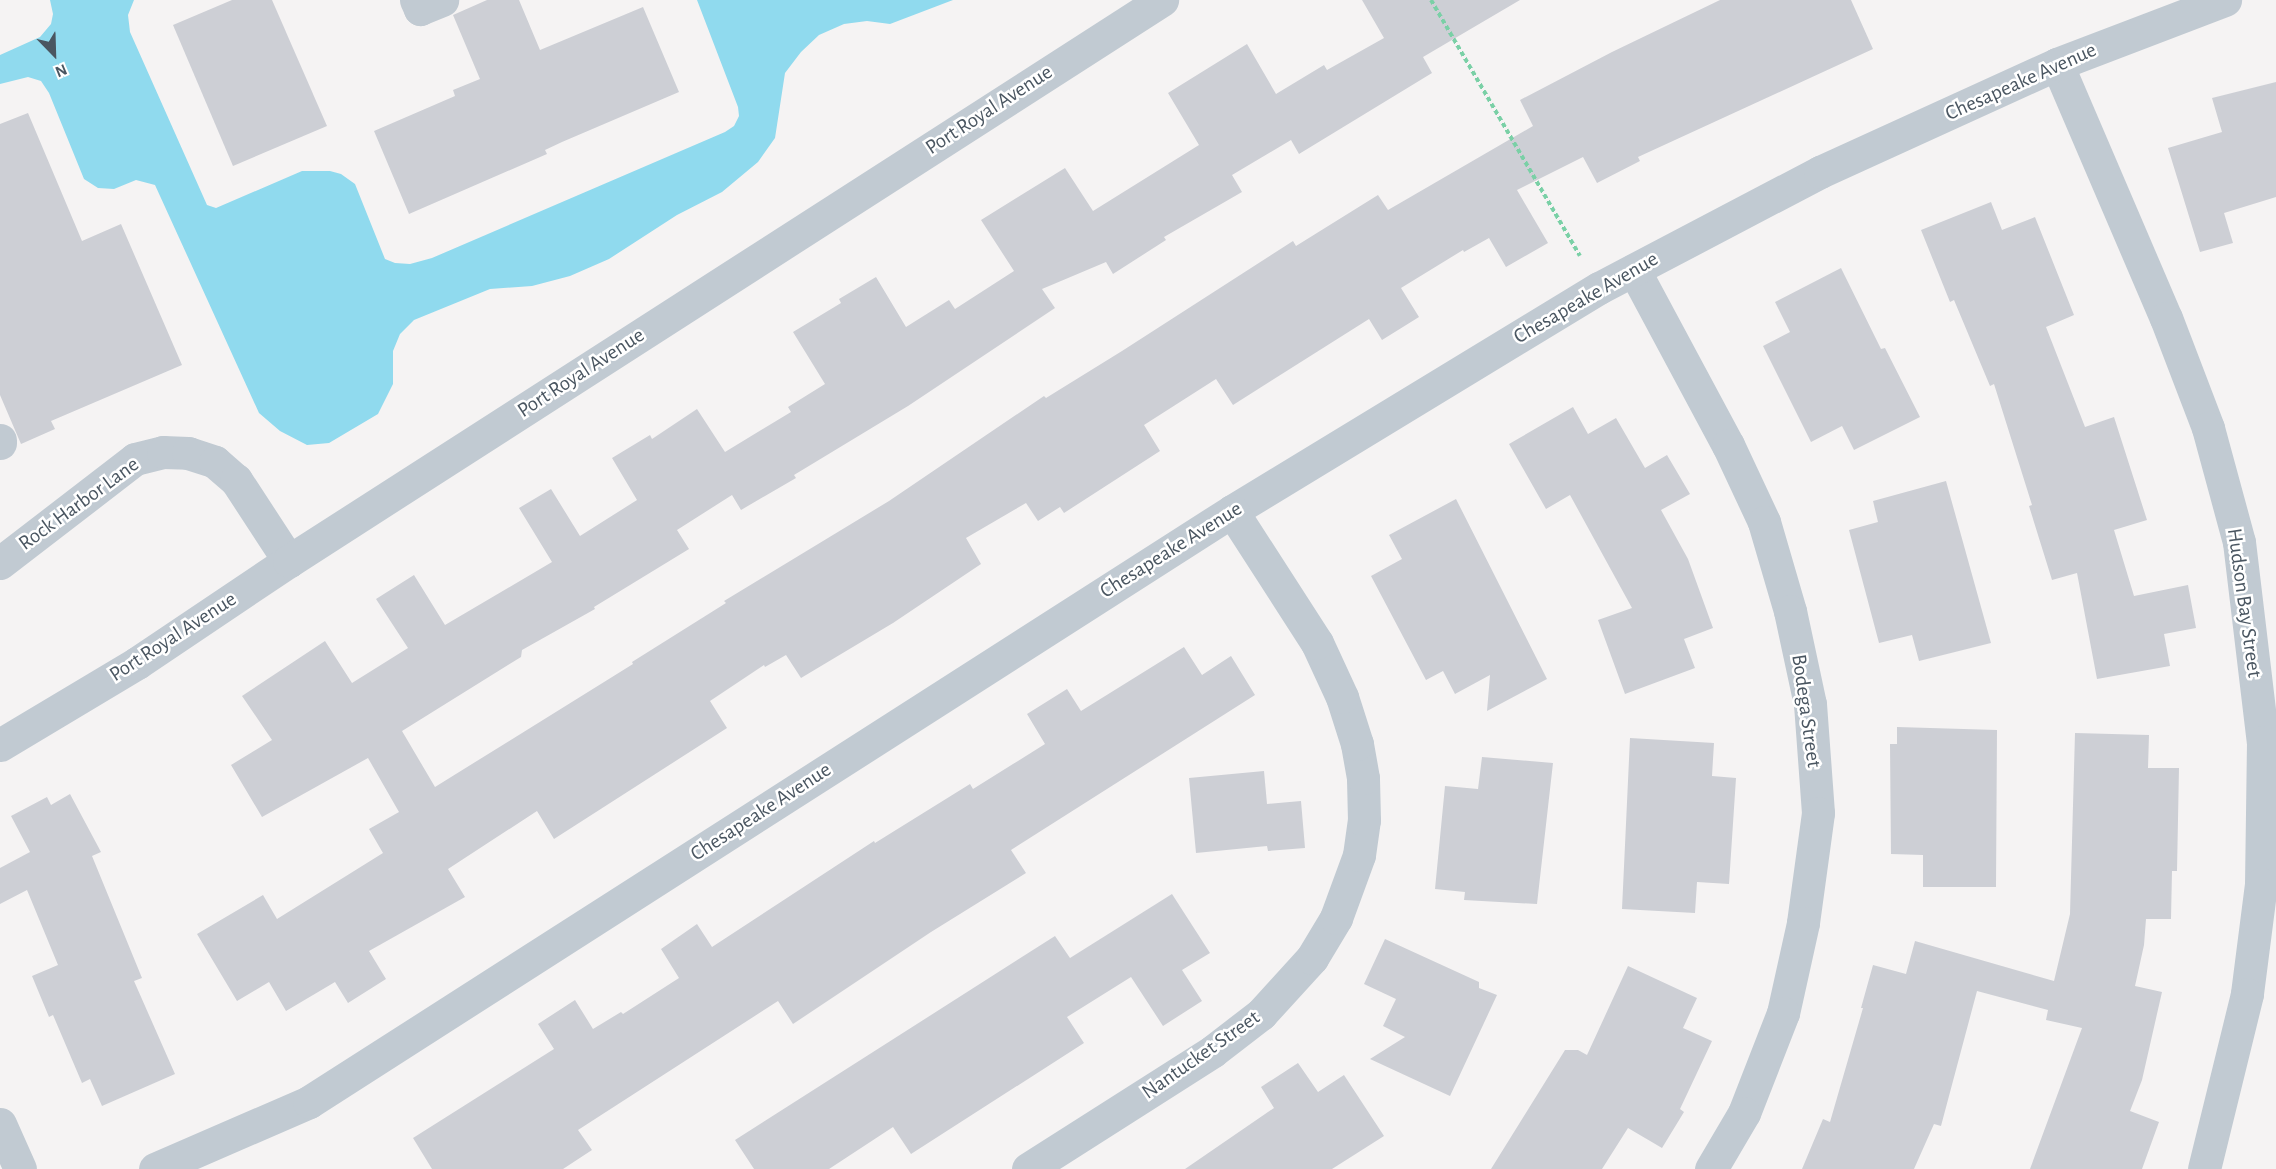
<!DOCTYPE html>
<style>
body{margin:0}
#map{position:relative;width:2276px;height:1169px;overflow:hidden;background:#f5f3f3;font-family:"Alegreya Sans",sans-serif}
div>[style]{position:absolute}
.water>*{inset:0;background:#90daee}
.building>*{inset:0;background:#cdcfd5}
.path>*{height:4px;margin-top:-2px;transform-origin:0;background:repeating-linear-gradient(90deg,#7ad0a6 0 4.5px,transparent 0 7.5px)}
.minor>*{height:33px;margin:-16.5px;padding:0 16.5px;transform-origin:16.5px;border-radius:16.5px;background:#c1cad2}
span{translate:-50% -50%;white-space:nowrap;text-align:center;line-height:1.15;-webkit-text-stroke:5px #fff;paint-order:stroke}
.street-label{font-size:21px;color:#4a5661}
.north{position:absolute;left:24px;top:24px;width:60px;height:60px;-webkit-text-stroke:4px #fff;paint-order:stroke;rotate:157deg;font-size:16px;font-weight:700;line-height:24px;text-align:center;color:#4a5661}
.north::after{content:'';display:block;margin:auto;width:21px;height:27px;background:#4a5661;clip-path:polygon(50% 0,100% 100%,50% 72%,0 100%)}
</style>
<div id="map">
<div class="water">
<div style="clip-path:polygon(50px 0,134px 0,128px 15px,130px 32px,207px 205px,216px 208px,302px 171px,330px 171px,341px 174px,355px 184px,385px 259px,395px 263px,410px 264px,432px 258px,725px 132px,734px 126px,739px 116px,738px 107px,697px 0,953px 0,890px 24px,867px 21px,844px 24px,819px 35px,801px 52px,785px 73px,775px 138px,758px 162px,722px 192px,677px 215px,609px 259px,570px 276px,532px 286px,490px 289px,414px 320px,400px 334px,393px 351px,393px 384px,378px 414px,329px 443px,307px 445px,280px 431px,259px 413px,155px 185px,136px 180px,114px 189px,98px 188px,84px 179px,49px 93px,41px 81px,28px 77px,0 84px,0 55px,40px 37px,51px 24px,53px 14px)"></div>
</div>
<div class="building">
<div style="clip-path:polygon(232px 0,272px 0,327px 126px,233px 166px,173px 25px)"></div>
<div style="clip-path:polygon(487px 0,519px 0,540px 50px,643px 7px,679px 92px,562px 142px,545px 150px,547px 154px,409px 214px,374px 131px,455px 96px,453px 90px,480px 79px,453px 15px)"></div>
<div style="clip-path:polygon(1362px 0,1520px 0,1423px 57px,1432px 73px,1299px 154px,1291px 140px,1232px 175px,1242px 192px,1164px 237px,1166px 240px,1113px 274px,1106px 262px,1042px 289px,1055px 308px,908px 406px,794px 475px,796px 478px,741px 510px,732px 495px,677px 530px,689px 549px,594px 607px,595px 609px,522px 650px,521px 657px,402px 731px,435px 787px,633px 664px,632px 662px,726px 603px,724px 601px,889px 501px,1044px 396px,1046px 398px,1122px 351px,1293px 241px,1296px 246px,1378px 195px,1388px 210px,1533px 126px,1520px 100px,1612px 52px,1720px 0,1851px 0,1873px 49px,1638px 157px,1640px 161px,1597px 183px,1583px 157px,1517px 190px,1548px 243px,1506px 267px,1489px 238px,1464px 252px,1463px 250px,1401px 288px,1419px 317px,1382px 340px,1369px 319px,1233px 405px,1216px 379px,1144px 425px,1160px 451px,1064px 513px,1060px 507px,1038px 521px,1026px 503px,966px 538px,981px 564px,893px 623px,801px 678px,786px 655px,765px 667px,764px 665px,710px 701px,727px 728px,554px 839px,537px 811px,448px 869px,465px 897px,369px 951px,386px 979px,348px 1003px,335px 982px,286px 1011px,269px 982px,237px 1001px,197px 934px,263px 895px,277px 919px,383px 853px,369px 829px,399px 812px,368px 758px,262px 817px,231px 765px,272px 740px,242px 696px,325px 641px,352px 683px,408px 648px,376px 599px,414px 575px,445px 625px,552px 562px,519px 508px,551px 489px,580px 536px,637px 500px,612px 458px,650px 435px,652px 439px,697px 409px,725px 452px,791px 412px,788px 407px,825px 384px,793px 332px,841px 303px,839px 299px,876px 277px,906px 327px,949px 300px,955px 309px,1014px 271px,981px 220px,1065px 168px,1093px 211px,1199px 145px,1168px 93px,1247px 44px,1276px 94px,1324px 65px,1327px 70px,1384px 38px)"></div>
<div style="clip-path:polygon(2276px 82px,2276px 197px,2224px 213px,2233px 243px,2200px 252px,2168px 148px,2222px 132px,2212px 98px)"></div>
<div style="clip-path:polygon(28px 113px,82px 241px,121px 224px,182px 365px,51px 421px,55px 429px,21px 444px,0 395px,0 124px)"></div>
<div style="clip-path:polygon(1991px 202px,2002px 230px,2035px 217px,2074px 315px,2046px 327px,2085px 427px,2114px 417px,2147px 520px,2114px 530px,2134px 596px,2188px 585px,2196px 628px,2164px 634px,2170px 666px,2097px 679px,2077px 573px,2052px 580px,2029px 506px,2032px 505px,1994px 384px,1990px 386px,1954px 300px,1950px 302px,1921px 230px)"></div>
<div style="clip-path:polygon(1841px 268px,1881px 349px,1885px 348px,1920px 417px,1854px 450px,1842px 426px,1811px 442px,1763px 346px,1790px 332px,1775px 302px)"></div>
<div style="clip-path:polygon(1573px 407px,1588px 434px,1616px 418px,1645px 468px,1667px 455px,1690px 494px,1661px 510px,1688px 559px,1713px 628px,1684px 639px,1695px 668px,1625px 694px,1598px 620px,1632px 608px,1570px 495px,1546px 509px,1509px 444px)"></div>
<div style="clip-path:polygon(1946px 481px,1991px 643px,1919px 661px,1912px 635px,1879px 643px,1849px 530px,1878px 522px,1873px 501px)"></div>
<div style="clip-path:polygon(1456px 499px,1547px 679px,1487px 711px,1490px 675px,1455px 694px,1443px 671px,1426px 680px,1371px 576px,1402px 559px,1389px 535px)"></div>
<div style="clip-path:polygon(1184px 647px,1202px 675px,1231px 656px,1255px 695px,1011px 850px,1026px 873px,931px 932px,793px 1024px,778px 1001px,578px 1130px,592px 1150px,563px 1169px,432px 1169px,413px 1138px,554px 1049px,538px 1024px,575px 1000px,593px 1029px,621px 1012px,623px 1014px,679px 978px,661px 949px,697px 924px,712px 947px,874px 841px,875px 843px,970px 784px,973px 789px,1045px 744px,1027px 714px,1067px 689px,1081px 711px)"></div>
<div style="clip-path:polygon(1897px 727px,1997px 730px,1996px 887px,1923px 887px,1923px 855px,1891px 854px,1890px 744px,1897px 744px)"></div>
<div style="clip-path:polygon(2075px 733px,2149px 735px,2148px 768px,2179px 768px,2177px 871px,2172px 871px,2171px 919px,2146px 919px,2144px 945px,2135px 986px,2162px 992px,2142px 1080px,2130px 1111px,2159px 1122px,2142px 1169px,2030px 1169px,2082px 1028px,2046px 1020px,2048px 1010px,1977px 991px,1941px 1126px,1934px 1124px,1914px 1169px,1802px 1169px,1823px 1119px,1830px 1122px,1863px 1008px,1861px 1008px,1873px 965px,1906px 974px,1915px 941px,2054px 981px,2070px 914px)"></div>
<div style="clip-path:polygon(1630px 738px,1714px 743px,1712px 776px,1736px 778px,1729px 884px,1697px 882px,1695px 913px,1622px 909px)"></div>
<div style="clip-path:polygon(1482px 757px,1553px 763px,1537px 904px,1464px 900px,1465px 892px,1435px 889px,1445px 786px,1478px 789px)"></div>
<div style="clip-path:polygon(1264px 771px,1267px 804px,1301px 801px,1305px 848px,1268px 851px,1267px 846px,1196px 853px,1189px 778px)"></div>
<div style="clip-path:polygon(70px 794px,101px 852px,92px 856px,142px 978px,134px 981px,175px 1074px,102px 1106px,90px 1079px,82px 1083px,53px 1015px,49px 1017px,32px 976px,58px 965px,27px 890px,0 904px,0 868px,30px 852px,11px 816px,47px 797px,51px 805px)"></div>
<div style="clip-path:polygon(1172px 894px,1210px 953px,1182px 970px,1202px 1001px,1163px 1026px,1131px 977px,1067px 1017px,1084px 1043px,911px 1154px,893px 1127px,829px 1169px,754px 1169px,735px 1140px,1055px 936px,1070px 958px)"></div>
<div style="clip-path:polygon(1385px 939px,1479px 982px,1479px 988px,1497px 995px,1450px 1096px,1370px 1059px,1405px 1037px,1383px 1026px,1396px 999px,1364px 984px)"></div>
<div style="clip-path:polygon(1628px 966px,1697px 998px,1683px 1028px,1712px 1041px,1680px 1109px,1684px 1112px,1662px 1148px,1628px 1128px,1602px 1169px,1491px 1169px,1565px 1050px,1578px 1050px,1587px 1055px)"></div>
<div style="clip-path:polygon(1298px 1063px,1318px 1092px,1344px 1075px,1384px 1136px,1332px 1169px,1185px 1169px,1274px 1108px,1261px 1087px)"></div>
</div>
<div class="path">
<div style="left:1431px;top:0;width:296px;rotate:59.8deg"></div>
</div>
<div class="minor">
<div style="left:416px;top:0;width:10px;rotate:66deg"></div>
<div style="left:420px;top:9px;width:24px;rotate:-22deg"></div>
<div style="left:2057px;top:64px;width:276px;rotate:66.8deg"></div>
<div style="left:2166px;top:318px;width:118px;rotate:69.1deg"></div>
<div style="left:2208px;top:428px;width:118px;rotate:74.8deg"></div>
<div style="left:2239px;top:542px;width:201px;rotate:83.2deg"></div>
<div style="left:2263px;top:742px;width:142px;rotate:90.8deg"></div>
<div style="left:2261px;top:884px;width:111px;rotate:97.3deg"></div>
<div style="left:2247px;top:994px;width:180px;rotate:103.8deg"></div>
<div style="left:1634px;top:270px;width:199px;rotate:61.8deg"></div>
<div style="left:1728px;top:445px;width:85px;rotate:64.9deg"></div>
<div style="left:1764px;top:522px;width:93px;rotate:73.7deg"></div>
<div style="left:1790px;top:611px;width:95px;rotate:77.9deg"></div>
<div style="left:1810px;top:704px;width:109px;rotate:85.8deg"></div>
<div style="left:1818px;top:813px;width:111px;rotate:97.8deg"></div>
<div style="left:1803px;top:923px;width:92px;rotate:102.5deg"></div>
<div style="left:1783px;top:1013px;width:107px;rotate:111.3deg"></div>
<div style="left:1744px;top:1113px;width:65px;rotate:120.5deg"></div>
<div style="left:0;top:440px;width:3px;rotate:90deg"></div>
<div style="left:0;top:563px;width:170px;rotate:-37.6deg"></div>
<div style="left:135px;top:459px;width:29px;rotate:-14deg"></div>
<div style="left:163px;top:452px;width:25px;rotate:2deg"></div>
<div style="left:188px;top:453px;width:28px;rotate:18deg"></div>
<div style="left:215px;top:462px;width:28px;rotate:41deg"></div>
<div style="left:236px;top:480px;width:97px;rotate:56.8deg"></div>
<div style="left:0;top:745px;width:160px;rotate:-30.9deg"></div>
<div style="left:137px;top:663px;width:183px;rotate:-33.9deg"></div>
<div style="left:289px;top:561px;width:1038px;rotate:-32.73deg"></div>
<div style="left:0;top:1124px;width:49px;rotate:66deg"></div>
<div style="left:155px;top:1169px;width:168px;rotate:-23.5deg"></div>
<div style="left:309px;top:1102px;width:1096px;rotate:-32.63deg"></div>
<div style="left:1232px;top:511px;width:429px;rotate:-31.3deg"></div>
<div style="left:1599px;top:288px;width:250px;rotate:-27.7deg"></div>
<div style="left:1820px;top:172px;width:260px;rotate:-24.5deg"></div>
<div style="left:2057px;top:64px;width:180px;rotate:-20.9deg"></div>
<div style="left:1028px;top:1169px;width:219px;rotate:-32.5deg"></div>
<div style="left:1213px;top:1051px;width:61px;rotate:-37.6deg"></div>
<div style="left:1261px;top:1014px;width:76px;rotate:-47.7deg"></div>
<div style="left:1312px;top:958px;width:47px;rotate:-59deg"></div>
<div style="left:1336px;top:918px;width:67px;rotate:-69.9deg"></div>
<div style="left:1359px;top:855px;width:35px;rotate:-82deg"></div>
<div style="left:1364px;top:820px;width:42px;rotate:-91.4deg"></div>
<div style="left:1363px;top:778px;width:35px;rotate:-100deg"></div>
<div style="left:1357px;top:744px;width:49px;rotate:-107.7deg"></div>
<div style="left:1342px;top:697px;width:60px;rotate:-114.8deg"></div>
<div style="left:1317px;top:643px;width:157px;rotate:-122.8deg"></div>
</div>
<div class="street-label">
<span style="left:2021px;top:82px;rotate:-24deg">Chesapeake Avenue</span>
<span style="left:989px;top:110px;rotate:-33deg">Port Royal Avenue</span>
<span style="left:1586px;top:298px;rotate:-30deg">Chesapeake Avenue</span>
<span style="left:581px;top:373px;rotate:-33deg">Port Royal Avenue</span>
<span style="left:79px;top:504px;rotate:-36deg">Rock Harbor Lane</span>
<span style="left:1171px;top:550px;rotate:-32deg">Chesapeake Avenue</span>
<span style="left:2244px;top:603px;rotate:82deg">Hudson Bay Street</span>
<span style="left:173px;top:637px;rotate:-33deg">Port Royal Avenue</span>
<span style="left:1806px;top:711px;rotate:82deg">Bodega Street</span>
<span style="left:761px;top:812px;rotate:-33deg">Chesapeake Avenue</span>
<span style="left:1201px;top:1055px;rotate:-35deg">Nantucket Street</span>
</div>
<div class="north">N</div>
</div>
